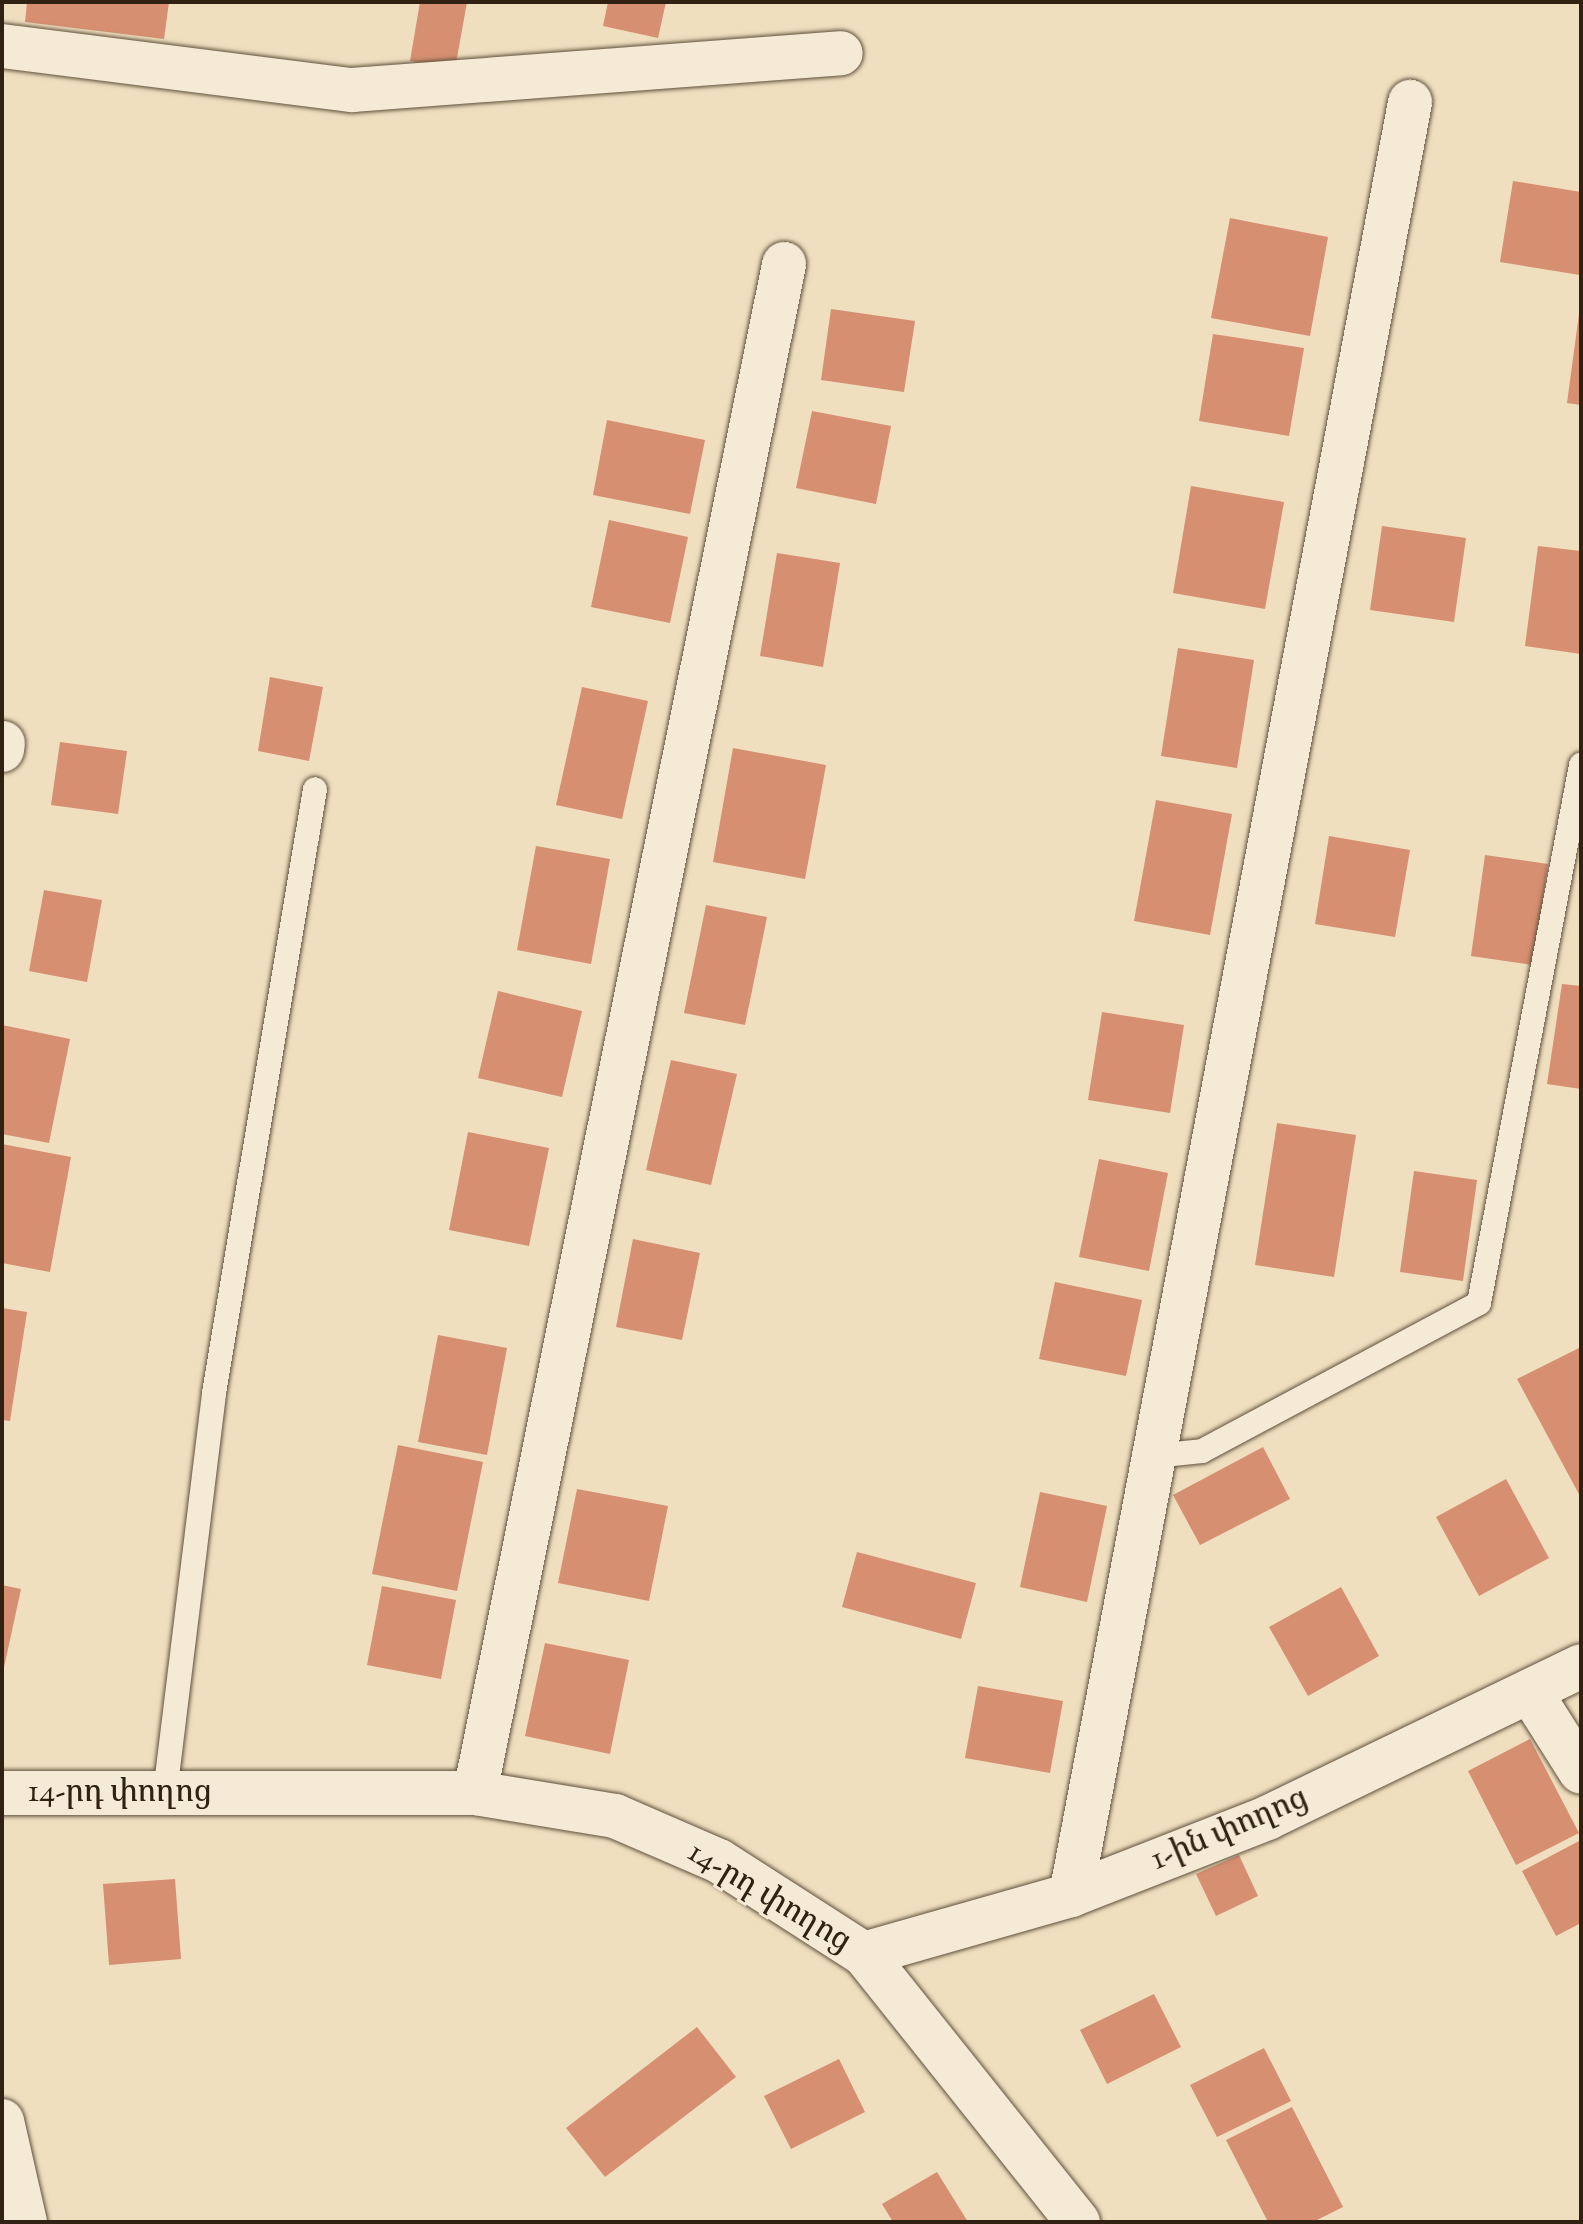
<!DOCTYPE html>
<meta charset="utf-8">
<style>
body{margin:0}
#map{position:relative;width:1583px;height:2224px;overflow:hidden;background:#efdfbf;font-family:"Sorts Mill Goudy","Noto Serif Armenian",serif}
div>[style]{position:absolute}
.building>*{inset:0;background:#d68f71}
.roads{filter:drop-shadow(0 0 2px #60503d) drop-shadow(0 0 2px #60503d)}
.service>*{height:24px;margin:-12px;padding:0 12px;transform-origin:12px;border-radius:12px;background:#f5ead5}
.minor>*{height:44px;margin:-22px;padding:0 22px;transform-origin:22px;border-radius:22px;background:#f5ead5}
.tertiary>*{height:44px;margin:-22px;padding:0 22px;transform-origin:22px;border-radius:22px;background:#f5ead5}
span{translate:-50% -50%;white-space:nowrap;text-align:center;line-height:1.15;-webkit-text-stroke:6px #f5ead5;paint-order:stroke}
.street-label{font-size:32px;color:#302112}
.frame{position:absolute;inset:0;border:4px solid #302112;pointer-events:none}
</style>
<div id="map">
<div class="building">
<div style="clip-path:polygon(27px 2px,169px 2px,164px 39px,25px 22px)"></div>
<div style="clip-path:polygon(420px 2px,467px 2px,455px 69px,410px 61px)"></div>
<div style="clip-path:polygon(608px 2px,666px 2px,658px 38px,603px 26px)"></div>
<div style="clip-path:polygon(1513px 181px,1581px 192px,1580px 275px,1500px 262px)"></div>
<div style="clip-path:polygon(1230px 218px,1328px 237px,1310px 336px,1211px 318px)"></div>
<div style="clip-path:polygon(831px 309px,915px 321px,904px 392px,821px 380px)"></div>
<div style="clip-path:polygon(1579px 314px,1581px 314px,1581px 405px,1567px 403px)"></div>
<div style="clip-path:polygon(1213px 334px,1304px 348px,1289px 436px,1199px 421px)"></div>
<div style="clip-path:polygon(812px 411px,891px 426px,876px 504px,796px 488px)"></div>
<div style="clip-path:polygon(607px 420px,705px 440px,690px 514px,593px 495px)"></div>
<div style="clip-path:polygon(1191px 486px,1284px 502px,1265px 609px,1173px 593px)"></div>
<div style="clip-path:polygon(609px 520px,688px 537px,670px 623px,591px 607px)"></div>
<div style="clip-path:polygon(1382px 526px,1466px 538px,1454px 622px,1370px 610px)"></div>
<div style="clip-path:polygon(1538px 546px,1581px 551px,1581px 654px,1525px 646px)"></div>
<div style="clip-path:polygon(777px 553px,840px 563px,823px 667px,760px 656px)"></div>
<div style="clip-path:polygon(1178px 648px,1254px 660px,1237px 768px,1161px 756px)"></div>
<div style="clip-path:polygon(270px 677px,323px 687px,309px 761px,258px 751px)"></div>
<div style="clip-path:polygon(582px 687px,648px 701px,622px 819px,556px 805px)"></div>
<div style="clip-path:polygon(60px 742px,127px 751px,118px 814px,51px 805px)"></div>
<div style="clip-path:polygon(733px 748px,826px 765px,805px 879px,713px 862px)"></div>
<div style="clip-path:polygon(1156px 800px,1232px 814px,1210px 935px,1134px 921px)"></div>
<div style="clip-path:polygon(1329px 836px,1410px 850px,1395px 937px,1315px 924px)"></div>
<div style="clip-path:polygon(536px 846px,610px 859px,591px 964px,517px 950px)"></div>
<div style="clip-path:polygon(1485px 855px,1548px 864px,1533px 965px,1471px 956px)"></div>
<div style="clip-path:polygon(44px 890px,102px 900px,87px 982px,29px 971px)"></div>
<div style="clip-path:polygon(706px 905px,767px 917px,745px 1025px,684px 1013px)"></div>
<div style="clip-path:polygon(1562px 984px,1581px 986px,1581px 1089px,1547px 1084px)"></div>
<div style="clip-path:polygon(498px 991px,582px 1011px,562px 1097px,478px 1078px)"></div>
<div style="clip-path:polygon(1102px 1012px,1184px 1025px,1170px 1113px,1088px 1100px)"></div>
<div style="clip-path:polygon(2px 1025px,70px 1039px,49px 1143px,2px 1134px)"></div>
<div style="clip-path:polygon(671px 1060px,737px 1074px,711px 1185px,646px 1170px)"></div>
<div style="clip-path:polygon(1277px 1123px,1356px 1135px,1334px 1277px,1255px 1265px)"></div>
<div style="clip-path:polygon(468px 1132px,549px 1148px,529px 1246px,449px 1230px)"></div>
<div style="clip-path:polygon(2px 1144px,71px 1157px,50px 1272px,2px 1263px)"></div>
<div style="clip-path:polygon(1099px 1159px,1168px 1173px,1149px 1271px,1079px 1257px)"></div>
<div style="clip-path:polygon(1414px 1171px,1477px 1180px,1463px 1281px,1400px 1272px)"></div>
<div style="clip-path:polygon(633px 1239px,700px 1253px,682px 1340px,616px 1327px)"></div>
<div style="clip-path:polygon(1055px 1282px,1142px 1300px,1126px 1376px,1039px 1359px)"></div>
<div style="clip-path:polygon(2px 1308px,27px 1312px,10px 1421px,2px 1420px)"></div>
<div style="clip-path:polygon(438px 1335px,507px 1348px,487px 1455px,418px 1442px)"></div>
<div style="clip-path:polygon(1581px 1347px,1581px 1498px,1517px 1379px)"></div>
<div style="clip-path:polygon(398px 1445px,483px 1462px,457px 1591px,372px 1574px)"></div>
<div style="clip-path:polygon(1263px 1447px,1290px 1499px,1200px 1545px,1173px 1495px)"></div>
<div style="clip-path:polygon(1506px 1479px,1549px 1558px,1479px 1596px,1436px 1517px)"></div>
<div style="clip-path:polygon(577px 1489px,668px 1506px,649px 1601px,558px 1583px)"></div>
<div style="clip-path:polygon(1040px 1492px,1107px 1506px,1087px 1602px,1020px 1587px)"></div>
<div style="clip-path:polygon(857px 1552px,976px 1583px,961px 1639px,842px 1607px)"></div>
<div style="clip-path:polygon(2px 1585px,21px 1589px,3px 1672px,2px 1672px)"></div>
<div style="clip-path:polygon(382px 1586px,456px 1600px,441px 1679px,367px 1665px)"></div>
<div style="clip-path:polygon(1341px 1587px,1379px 1656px,1308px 1696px,1269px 1627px)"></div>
<div style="clip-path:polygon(545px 1643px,629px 1660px,610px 1754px,525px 1736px)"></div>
<div style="clip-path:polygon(978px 1686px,1063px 1701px,1050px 1773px,965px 1758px)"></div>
<div style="clip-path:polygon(1530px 1739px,1579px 1833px,1516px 1865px,1468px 1771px)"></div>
<div style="clip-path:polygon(1581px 1840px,1581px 1923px,1556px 1936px,1522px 1871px)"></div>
<div style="clip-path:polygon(1239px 1855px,1258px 1896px,1216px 1916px,1196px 1874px)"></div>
<div style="clip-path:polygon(175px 1879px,181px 1959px,109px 1965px,103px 1884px)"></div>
<div style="clip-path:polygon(1154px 1994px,1181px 2047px,1107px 2084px,1080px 2030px)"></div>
<div style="clip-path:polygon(697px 2027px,736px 2077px,605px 2177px,566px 2128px)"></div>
<div style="clip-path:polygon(1264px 2048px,1291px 2101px,1217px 2137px,1190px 2085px)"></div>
<div style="clip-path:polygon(839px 2059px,865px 2112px,791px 2149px,764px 2096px)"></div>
<div style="clip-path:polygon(1292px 2107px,1343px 2207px,1313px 2222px,1268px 2222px,1226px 2140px)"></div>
<div style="clip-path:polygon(937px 2172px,968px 2222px,893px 2222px,882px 2204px)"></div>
</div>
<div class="roads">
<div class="service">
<div style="left:1154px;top:1456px;width:48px;rotate:-5.9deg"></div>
<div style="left:1202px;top:1451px;width:314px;rotate:-28.1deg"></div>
<div style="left:1479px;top:1303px;width:548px;rotate:-79.26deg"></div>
<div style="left:165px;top:1793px;width:403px;rotate:-83deg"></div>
<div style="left:214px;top:1393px;width:612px;rotate:-80.51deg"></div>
</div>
<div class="minor">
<div style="left:2px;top:46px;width:353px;rotate:7.2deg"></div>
<div style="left:352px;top:90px;width:490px;rotate:-4.3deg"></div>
<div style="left:2px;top:750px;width:7px;rotate:-82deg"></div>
<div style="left:1531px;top:1693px;width:93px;rotate:57.7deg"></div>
<div style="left:475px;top:1793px;width:1560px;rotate:-78.57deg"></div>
<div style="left:1071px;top:1895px;width:1825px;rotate:-79.29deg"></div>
<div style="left:864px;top:1954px;width:343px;rotate:51.4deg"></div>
<div style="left:2px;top:2121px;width:104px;rotate:77.2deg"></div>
</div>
<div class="tertiary">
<div style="left:2px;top:1793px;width:473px"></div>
<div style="left:475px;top:1793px;width:142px;rotate:9.3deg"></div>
<div style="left:615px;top:1816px;width:113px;rotate:23.4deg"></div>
<div style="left:719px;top:1861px;width:172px;rotate:32.7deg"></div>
<div style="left:864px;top:1954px;width:215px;rotate:-15.9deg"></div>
<div style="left:1071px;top:1895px;width:211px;rotate:-21.4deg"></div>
<div style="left:1267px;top:1818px;width:349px;rotate:-25.8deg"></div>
</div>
</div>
<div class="street-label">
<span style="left:120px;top:1793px">14-րդ փողոց</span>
<span style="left:1230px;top:1830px;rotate:-23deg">1-ին փողոց</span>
<span style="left:769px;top:1898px;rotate:31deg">14-րդ փողոց</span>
</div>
<div class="frame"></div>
</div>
